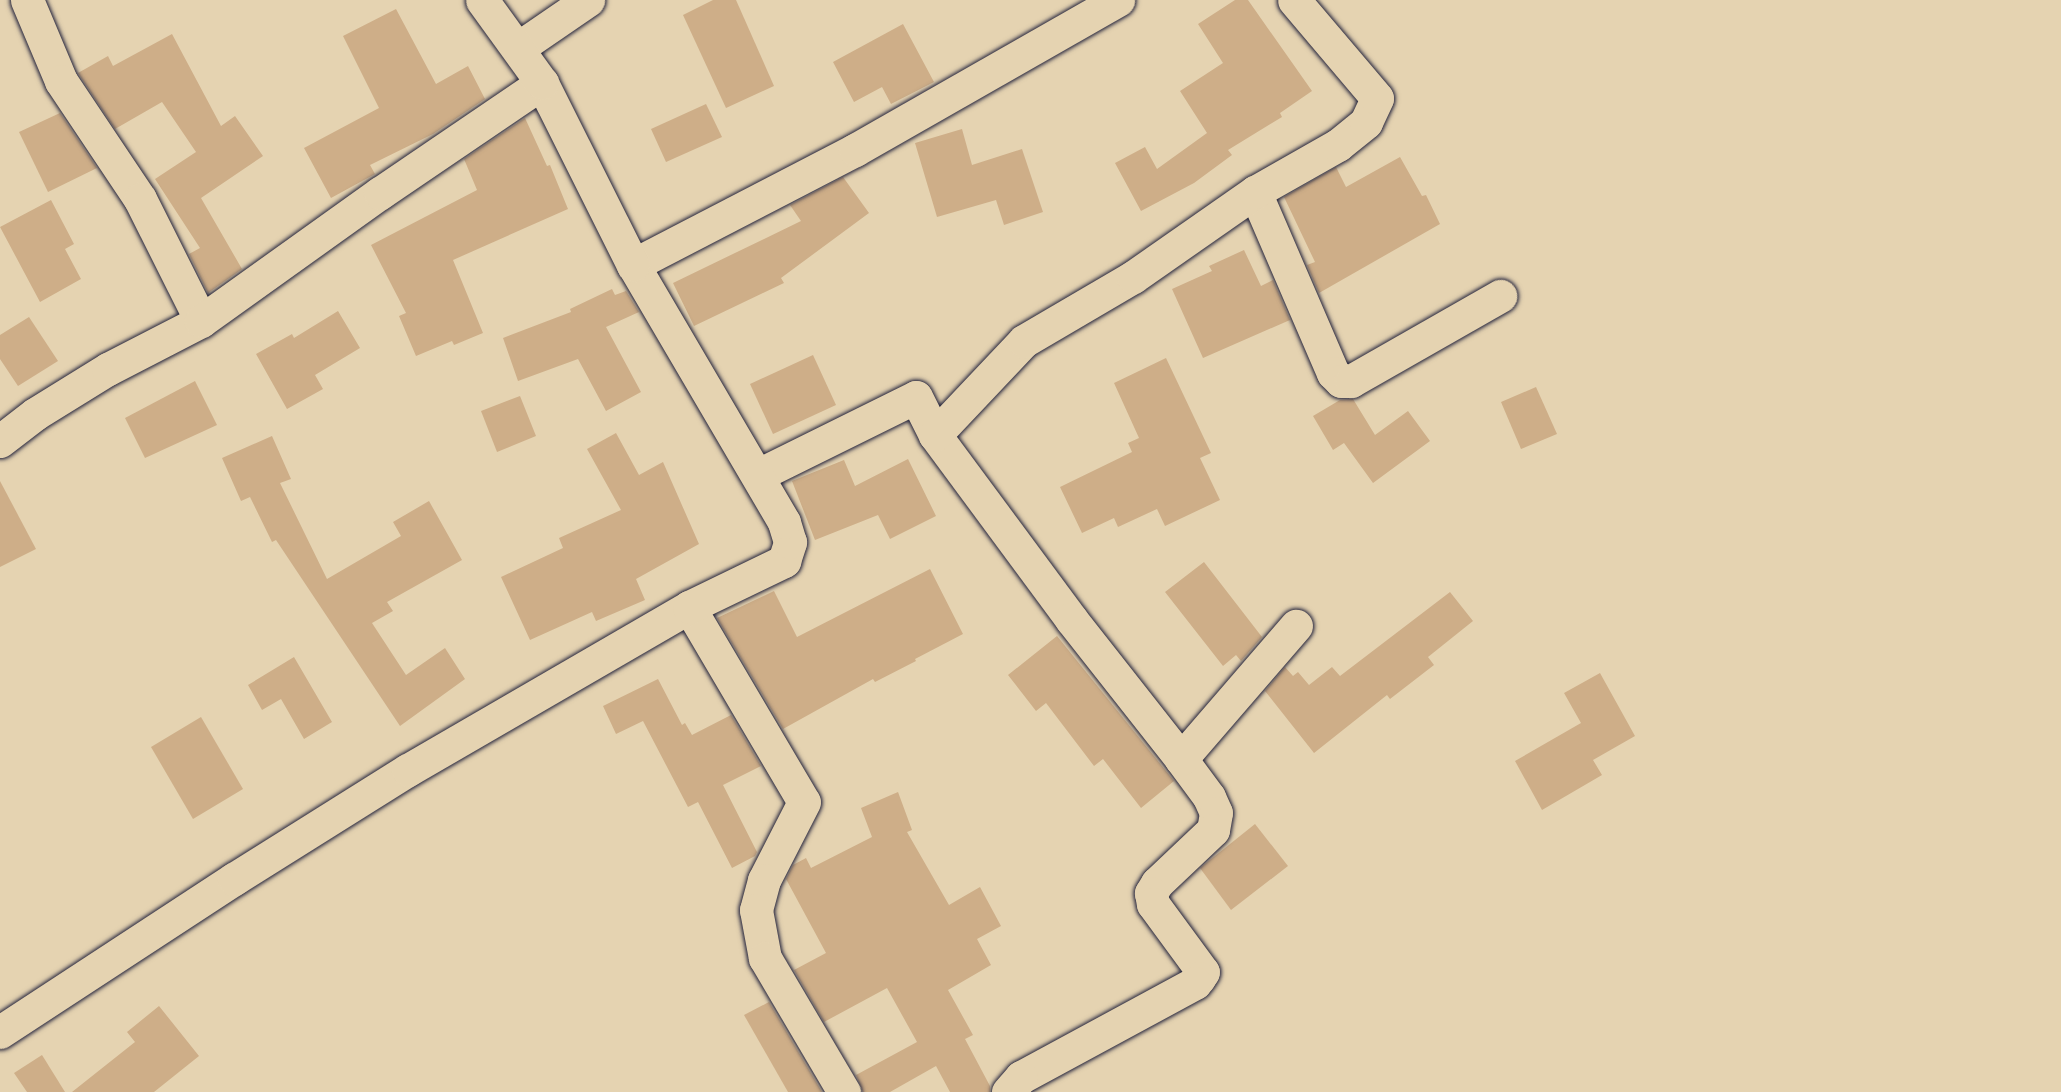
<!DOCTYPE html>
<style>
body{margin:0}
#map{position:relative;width:2061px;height:1092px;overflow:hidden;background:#e5d3b1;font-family:"Architects Daughter",sans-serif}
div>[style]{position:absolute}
.building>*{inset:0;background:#ceae88}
.roads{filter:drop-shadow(0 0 2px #22223b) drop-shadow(0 0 2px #22223b)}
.street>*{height:33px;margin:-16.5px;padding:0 16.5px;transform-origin:16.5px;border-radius:16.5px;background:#e5d3b1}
span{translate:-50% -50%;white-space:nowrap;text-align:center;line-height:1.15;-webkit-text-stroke:4.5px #e5d3b1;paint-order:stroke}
</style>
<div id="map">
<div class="building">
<div style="clip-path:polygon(713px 0,736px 0,774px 86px,726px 108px,683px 15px)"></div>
<div style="clip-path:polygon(1235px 0,1248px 0,1312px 91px,1280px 113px,1282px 117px,1228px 150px,1232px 155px,1194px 183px,1141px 211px,1115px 163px,1145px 147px,1157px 169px,1207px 133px,1180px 91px,1223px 63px,1198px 24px)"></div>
<div style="clip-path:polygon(396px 9px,436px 84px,468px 66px,485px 99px,433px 134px,370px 165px,375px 174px,331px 198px,304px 148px,379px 108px,343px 36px)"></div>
<div style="clip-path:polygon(903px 24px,934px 82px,891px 104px,882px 87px,854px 102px,833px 62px)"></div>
<div style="clip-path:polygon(172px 34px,221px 126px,235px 116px,263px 156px,201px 198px,242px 269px,208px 293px,189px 254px,200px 248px,155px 179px,196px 152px,162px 102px,115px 129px,78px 73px,108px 56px,113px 66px)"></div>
<div style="clip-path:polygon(706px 104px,722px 137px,666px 162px,651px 129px)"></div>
<div style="clip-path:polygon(60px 113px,97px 168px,48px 192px,19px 132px)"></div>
<div style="clip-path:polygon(525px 118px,547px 166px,550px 165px,568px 209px,453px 260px,483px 333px,454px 345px,452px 341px,416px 356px,399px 316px,406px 313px,371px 245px,477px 190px,464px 159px)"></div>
<div style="clip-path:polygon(962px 129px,972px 165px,1022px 149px,1043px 212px,1004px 225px,996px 200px,937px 217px,915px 143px)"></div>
<div style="clip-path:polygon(1400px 157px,1422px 196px,1426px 195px,1440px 224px,1319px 293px,1307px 265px,1315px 262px,1284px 197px,1336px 167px,1346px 187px)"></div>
<div style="clip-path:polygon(843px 177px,869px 213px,781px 278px,784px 283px,694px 326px,673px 283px,801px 221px,790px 205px)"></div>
<div style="clip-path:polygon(51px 200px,74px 244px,65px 249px,81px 279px,40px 302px,0 227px)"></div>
<div style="clip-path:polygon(1244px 250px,1261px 286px,1273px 280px,1290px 320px,1203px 358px,1172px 289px,1212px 271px,1209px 266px)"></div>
<div style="clip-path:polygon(612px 289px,615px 295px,626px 291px,639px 312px,606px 327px,641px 392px,606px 411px,578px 359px,518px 381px,503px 338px,571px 312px,570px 309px)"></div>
<div style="clip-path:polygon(338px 311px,360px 348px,315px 375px,323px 389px,287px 409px,256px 354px,292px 334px,294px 338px)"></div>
<div style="clip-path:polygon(29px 317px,58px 361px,18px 386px,0 359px,0 335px)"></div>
<div style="clip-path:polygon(813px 355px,836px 405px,773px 434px,750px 384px)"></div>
<div style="clip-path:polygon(1166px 358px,1211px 453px,1200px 458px,1220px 500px,1165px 526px,1157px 509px,1118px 527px,1114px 518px,1082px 533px,1060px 487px,1132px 452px,1128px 443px,1139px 438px,1114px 383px)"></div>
<div style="clip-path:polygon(195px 381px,217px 425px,145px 458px,125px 418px)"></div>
<div style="clip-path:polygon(1536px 387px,1557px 434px,1521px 449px,1501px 402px)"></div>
<div style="clip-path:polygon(520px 396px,536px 436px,497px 452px,481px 411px)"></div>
<div style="clip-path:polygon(1353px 399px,1375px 435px,1408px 411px,1430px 441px,1373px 483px,1344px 443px,1333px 450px,1313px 416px,1340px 400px)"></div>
<div style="clip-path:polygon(616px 433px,639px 475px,663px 462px,699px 544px,636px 579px,645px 600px,596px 621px,592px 612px,530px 640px,501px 577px,563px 548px,559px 538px,621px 510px,587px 449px)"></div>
<div style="clip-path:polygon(272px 436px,291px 479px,280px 483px,327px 579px,401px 536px,393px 522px,429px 501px,462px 560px,387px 602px,393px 611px,372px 623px,406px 675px,445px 648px,465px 679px,400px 726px,276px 540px,272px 542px,250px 497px,241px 501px,222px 458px)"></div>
<div style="clip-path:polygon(908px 459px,936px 516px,890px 539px,878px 515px,815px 540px,792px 481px,844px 460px,855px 486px)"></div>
<div style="clip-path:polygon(0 481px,36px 549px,0 567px)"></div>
<div style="clip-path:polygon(1204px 562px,1262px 637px,1241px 661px,1236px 655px,1223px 666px,1165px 592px)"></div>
<div style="clip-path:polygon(930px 569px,963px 634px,915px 659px,916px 661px,875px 682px,873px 679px,783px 729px,717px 618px,774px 591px,797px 637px)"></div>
<div style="clip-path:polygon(1450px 592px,1473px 621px,1428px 657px,1434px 665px,1390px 699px,1387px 695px,1314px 753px,1265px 691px,1285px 667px,1293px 676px,1298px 672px,1309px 685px,1332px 667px,1340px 676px)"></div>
<div style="clip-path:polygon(1057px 636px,1174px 781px,1141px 808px,1103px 759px,1094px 766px,1046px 703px,1036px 711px,1008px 675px)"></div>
<div style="clip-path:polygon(294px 657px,332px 722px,304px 739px,281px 699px,262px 710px,248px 685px)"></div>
<div style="clip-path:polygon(1600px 673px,1635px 736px,1593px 760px,1602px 775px,1542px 810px,1515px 761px,1581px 723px,1564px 693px)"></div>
<div style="clip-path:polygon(658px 679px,682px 725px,685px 723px,692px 735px,731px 715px,761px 766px,723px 785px,757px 852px,755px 856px,732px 868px,698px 802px,688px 807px,643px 721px,616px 734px,603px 706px)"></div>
<div style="clip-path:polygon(201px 717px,243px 789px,193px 819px,151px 747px)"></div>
<div style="clip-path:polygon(898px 792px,912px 830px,907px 832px,949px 905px,980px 887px,1001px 926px,977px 939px,991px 965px,948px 990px,973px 1035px,965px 1039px,990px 1086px,990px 1092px,950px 1092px,936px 1066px,890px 1092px,863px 1092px,856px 1075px,917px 1042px,887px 988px,824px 1022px,794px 970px,826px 953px,786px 879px,793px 865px,806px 858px,811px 868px,872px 837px,861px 808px)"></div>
<div style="clip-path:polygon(1255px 824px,1288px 866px,1231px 910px,1200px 868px)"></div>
<div style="clip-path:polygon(769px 1002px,822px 1092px,788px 1092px,744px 1015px)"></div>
<div style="clip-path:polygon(159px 1006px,199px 1056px,154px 1092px,72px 1092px,135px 1042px,127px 1032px)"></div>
<div style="clip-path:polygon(42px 1055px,65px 1092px,27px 1092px,14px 1073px)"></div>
</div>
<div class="roads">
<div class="street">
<div style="left:27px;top:0;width:88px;rotate:67.2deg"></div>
<div style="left:61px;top:81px;width:142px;rotate:56.2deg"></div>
<div style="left:140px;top:199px;width:136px;rotate:63.4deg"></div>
<div style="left:518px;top:48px;width:85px;rotate:-34.4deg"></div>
<div style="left:1255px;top:192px;width:197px;rotate:66.7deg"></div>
<div style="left:1333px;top:373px;width:11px;rotate:45deg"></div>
<div style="left:1341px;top:381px;width:10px"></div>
<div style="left:1351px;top:381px;width:172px;rotate:-29.7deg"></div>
<div style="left:633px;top:265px;width:250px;rotate:-27.4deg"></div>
<div style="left:855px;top:150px;width:303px;rotate:-29.7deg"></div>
<div style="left:935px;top:435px;width:229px;rotate:53.5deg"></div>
<div style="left:1071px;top:619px;width:178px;rotate:51.8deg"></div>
<div style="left:1181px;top:759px;width:47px;rotate:53.6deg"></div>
<div style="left:1209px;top:797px;width:17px;rotate:66deg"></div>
<div style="left:1216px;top:813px;width:17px;rotate:100deg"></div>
<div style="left:1213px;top:830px;width:77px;rotate:136.6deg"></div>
<div style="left:1157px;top:883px;width:12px;rotate:121deg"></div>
<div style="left:1151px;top:893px;width:11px;rotate:80deg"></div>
<div style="left:1153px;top:904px;width:84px;rotate:53.7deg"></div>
<div style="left:1203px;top:972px;width:7px;rotate:124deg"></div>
<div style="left:1199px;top:978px;width:6px;rotate:129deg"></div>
<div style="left:1195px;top:983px;width:198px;rotate:151.6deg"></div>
<div style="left:1021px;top:1077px;width:20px;rotate:131deg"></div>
<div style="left:0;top:441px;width:44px;rotate:-37.6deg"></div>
<div style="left:35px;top:414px;width:86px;rotate:-31.7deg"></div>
<div style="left:108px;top:369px;width:105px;rotate:-27.3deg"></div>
<div style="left:201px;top:321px;width:220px;rotate:-35.6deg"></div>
<div style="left:380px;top:193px;width:196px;rotate:-34.2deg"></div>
<div style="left:758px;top:475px;width:176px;rotate:-26.3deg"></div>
<div style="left:916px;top:397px;width:42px;rotate:63.4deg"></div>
<div style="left:935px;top:435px;width:129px;rotate:-46.6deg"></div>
<div style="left:1024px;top:341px;width:126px;rotate:-30.4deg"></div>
<div style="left:1133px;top:277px;width:149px;rotate:-34.9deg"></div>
<div style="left:1255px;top:192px;width:95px;rotate:-29.5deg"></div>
<div style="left:1338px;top:145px;width:36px;rotate:-39deg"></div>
<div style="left:1366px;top:122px;width:26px;rotate:-65deg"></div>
<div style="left:1377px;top:98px;width:128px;rotate:-130.3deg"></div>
<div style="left:689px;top:607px;width:226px;rotate:59.5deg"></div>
<div style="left:804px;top:802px;width:88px;rotate:117.1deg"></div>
<div style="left:764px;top:880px;width:31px;rotate:105deg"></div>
<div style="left:756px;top:910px;width:49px;rotate:79.4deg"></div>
<div style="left:765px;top:958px;width:156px;rotate:59.5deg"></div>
<div style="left:1181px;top:759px;width:176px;rotate:-49.2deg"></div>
<div style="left:0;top:1032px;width:280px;rotate:-33.2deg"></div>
<div style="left:234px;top:879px;width:205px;rotate:-32.1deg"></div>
<div style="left:408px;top:770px;width:325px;rotate:-30.1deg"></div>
<div style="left:689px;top:607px;width:106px;rotate:-25.8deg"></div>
<div style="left:784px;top:561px;width:20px;rotate:-72deg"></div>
<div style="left:790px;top:542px;width:21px;rotate:-107deg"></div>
<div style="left:784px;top:522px;width:298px;rotate:-120.4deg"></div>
<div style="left:633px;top:265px;width:203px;rotate:-116.6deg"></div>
<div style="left:542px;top:83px;width:102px;rotate:-125.9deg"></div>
</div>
</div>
</div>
